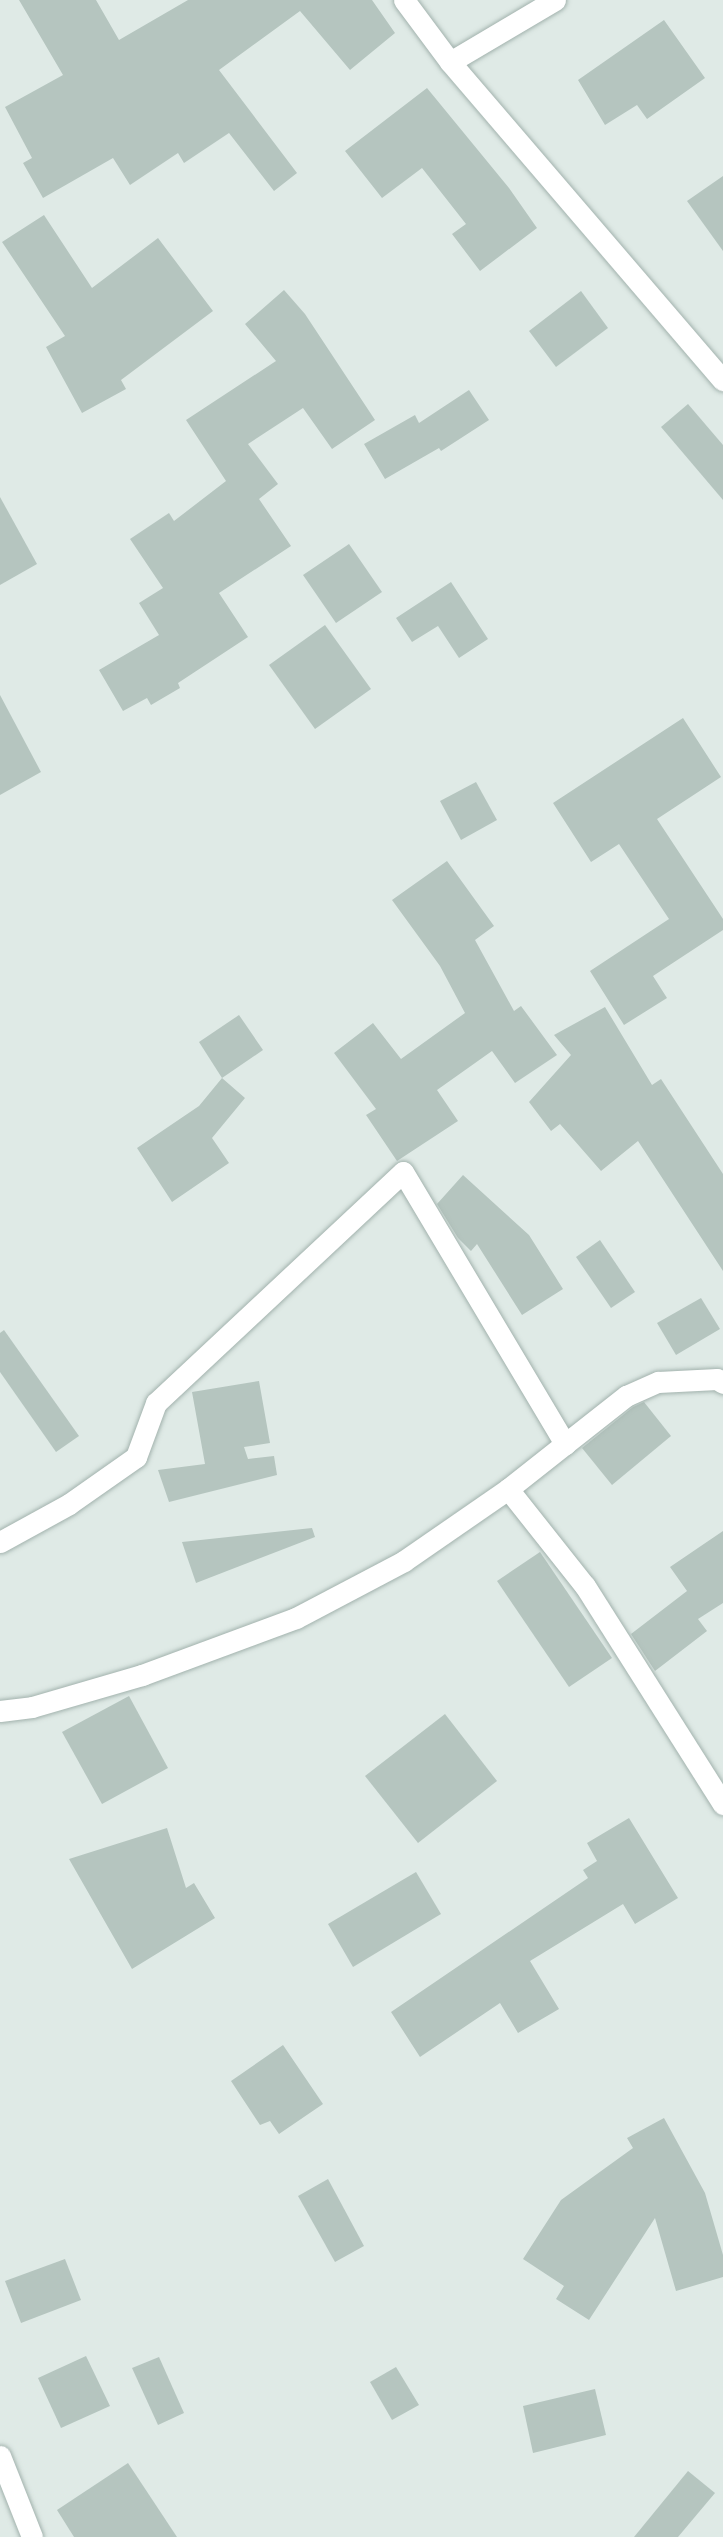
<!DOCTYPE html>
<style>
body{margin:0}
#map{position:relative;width:723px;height:2537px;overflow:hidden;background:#dfeae6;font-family:"Space Grotesk",sans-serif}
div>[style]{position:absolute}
.building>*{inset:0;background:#b5c5bf}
.roads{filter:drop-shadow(0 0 2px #a2b2ad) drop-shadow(0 0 2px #a2b2ad)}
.street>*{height:21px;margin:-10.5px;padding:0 10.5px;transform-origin:10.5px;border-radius:10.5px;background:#fff}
.secondary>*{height:21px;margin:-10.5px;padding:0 10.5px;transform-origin:10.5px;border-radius:10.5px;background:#fff}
span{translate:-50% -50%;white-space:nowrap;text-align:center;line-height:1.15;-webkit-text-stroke:7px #f0f7f4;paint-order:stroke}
</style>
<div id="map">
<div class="building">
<div style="clip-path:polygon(19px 0,96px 0,119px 40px,188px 0,372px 0,395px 33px,350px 70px,300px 11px,219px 70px,297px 173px,274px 191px,229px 133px,184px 163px,178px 153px,130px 185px,113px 158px,43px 198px,23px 163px,32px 158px,5px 107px,63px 75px)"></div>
<div style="clip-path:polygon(664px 20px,705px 78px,647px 119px,637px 105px,605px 125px,578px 80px)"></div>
<div style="clip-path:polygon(427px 88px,509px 188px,537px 228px,480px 271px,452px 234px,466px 224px,422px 168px,382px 198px,345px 151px)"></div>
<div style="clip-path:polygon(723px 176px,723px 251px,687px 201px)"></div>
<div style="clip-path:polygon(44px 215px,92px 288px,158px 238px,213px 311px,121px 380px,126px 389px,82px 413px,46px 347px,65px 336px,2px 242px)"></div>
<div style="clip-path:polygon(284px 290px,305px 314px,375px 420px,332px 449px,303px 408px,248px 444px,278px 484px,259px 499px,291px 546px,219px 593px,248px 637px,178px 683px,180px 688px,151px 705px,147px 698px,123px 711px,99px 670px,159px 635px,139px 603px,163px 588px,130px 539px,169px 513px,174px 521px,226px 481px,186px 420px,276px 361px,245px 324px)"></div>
<div style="clip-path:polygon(581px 291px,608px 328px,556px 367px,529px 331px)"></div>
<div style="clip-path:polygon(469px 390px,489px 420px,441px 451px,439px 448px,385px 479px,364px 444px,415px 415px,419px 423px)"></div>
<div style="clip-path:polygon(688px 404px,723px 445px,723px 500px,661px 427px)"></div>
<div style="clip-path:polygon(0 497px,37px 564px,0 585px)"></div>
<div style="clip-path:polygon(349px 544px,382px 592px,336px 623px,303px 575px)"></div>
<div style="clip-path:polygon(451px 582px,488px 639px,459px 658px,438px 626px,412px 642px,396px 618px)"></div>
<div style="clip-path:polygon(325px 625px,371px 689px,315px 729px,269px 665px)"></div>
<div style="clip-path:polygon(0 695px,41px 772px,0 795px)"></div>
<div style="clip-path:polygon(683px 718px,721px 777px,657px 819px,723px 919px,723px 930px,653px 976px,667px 998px,624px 1025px,590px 971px,669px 919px,619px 844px,591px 862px,553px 803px)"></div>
<div style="clip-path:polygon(476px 782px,497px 820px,461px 840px,440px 801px)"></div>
<div style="clip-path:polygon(447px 861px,494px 926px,475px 940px,514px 1011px,521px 1006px,557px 1055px,515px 1083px,492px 1051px,437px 1090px,458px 1121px,397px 1161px,366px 1115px,376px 1109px,334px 1053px,373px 1023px,401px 1059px,465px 1013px,440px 966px,392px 900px)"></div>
<div style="clip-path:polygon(605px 1007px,652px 1085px,661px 1079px,723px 1174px,723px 1271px,638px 1141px,601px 1171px,560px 1124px,551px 1131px,529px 1102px,571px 1055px,554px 1035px)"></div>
<div style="clip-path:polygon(239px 1015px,263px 1050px,222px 1078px,199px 1042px)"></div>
<div style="clip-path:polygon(222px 1078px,245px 1098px,212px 1138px,229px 1163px,172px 1202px,137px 1148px,199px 1106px)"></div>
<div style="clip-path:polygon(463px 1175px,529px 1235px,563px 1289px,522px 1315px,477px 1244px,471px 1251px,458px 1238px,437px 1204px)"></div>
<div style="clip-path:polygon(600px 1240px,635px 1292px,611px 1308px,576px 1257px)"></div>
<div style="clip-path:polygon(701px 1298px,720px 1329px,676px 1355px,657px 1323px)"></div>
<div style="clip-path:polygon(4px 1330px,79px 1436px,56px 1452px,0 1372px,0 1333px)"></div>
<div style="clip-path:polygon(259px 1381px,270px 1443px,244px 1447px,248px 1459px,274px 1456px,277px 1475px,169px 1502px,158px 1470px,205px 1464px,192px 1392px)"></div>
<div style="clip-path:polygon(644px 1402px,671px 1436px,612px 1485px,582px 1448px,633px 1407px)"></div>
<div style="clip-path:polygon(312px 1528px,315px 1537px,196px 1583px,182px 1542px)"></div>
<div style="clip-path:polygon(723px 1531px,723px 1603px,698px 1619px,707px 1631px,655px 1671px,631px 1634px,687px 1591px,670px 1567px)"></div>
<div style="clip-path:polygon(540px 1552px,612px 1658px,569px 1687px,497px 1581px)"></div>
<div style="clip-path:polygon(129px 1696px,168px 1768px,102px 1804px,62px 1732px)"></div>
<div style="clip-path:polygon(445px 1714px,497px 1781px,418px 1843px,365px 1776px)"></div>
<div style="clip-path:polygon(629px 1818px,678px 1898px,635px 1924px,623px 1904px,530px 1961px,559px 2009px,518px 2033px,500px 2003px,420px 2057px,391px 2012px,588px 1878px,583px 1870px,597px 1861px,587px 1843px)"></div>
<div style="clip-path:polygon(167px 1828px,186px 1888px,194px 1883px,215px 1918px,132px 1969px,69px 1859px)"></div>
<div style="clip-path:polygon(416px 1872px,441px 1914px,353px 1967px,328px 1924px)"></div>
<div style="clip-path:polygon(283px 2045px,323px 2104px,279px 2134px,270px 2121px,260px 2125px,231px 2081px)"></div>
<div style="clip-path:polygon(664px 2118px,705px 2193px,723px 2255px,723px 2277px,676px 2291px,655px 2218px,589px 2320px,556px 2299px,564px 2286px,523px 2259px,561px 2200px,633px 2148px,627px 2138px)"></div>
<div style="clip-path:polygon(328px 2179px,364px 2246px,335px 2262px,298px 2196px)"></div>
<div style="clip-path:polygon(65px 2259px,81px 2300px,21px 2323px,5px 2281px)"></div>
<div style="clip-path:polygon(86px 2356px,110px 2406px,61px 2428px,38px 2378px)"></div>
<div style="clip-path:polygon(159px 2357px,184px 2413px,158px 2425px,132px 2368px)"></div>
<div style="clip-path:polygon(396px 2367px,419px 2405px,392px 2420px,370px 2382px)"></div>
<div style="clip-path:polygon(595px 2389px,606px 2435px,533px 2453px,523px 2406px)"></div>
<div style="clip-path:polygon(128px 2463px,177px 2537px,74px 2537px,57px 2510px)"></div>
<div style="clip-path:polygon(688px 2471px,715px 2493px,678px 2537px,634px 2537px)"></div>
</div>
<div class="roads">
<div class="street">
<div style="left:450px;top:62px;width:122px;rotate:-30.6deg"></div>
<div style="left:565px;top:1444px;width:73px;rotate:141.7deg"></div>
<div style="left:508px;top:1489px;width:124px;rotate:51.6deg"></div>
<div style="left:585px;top:1586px;width:258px;rotate:57.7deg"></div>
<div style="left:0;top:1542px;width:79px;rotate:-28.8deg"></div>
<div style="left:69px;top:1504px;width:82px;rotate:-35deg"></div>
<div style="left:136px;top:1457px;width:58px;rotate:-69.7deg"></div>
<div style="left:156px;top:1403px;width:338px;rotate:-43.1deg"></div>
<div style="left:403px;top:1172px;width:317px;rotate:59.2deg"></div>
<div style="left:565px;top:1444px;width:78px;rotate:-38.2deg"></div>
<div style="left:626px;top:1396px;width:35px;rotate:-24deg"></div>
<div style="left:658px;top:1382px;width:59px;rotate:-2.9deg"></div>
<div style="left:717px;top:1379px;width:7px;rotate:34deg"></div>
<div style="left:0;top:1711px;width:32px;rotate:-7deg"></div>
<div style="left:32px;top:1707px;width:115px;rotate:-16.2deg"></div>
<div style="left:142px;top:1675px;width:164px;rotate:-20.3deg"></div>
<div style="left:296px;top:1618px;width:122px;rotate:-27.8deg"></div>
<div style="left:404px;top:1561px;width:126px;rotate:-34.7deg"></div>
<div style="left:0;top:2456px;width:87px;rotate:68.4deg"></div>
</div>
<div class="secondary">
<div style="left:404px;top:0;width:77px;rotate:53.4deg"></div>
<div style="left:450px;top:62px;width:419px;rotate:49.4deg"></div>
</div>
</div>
</div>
